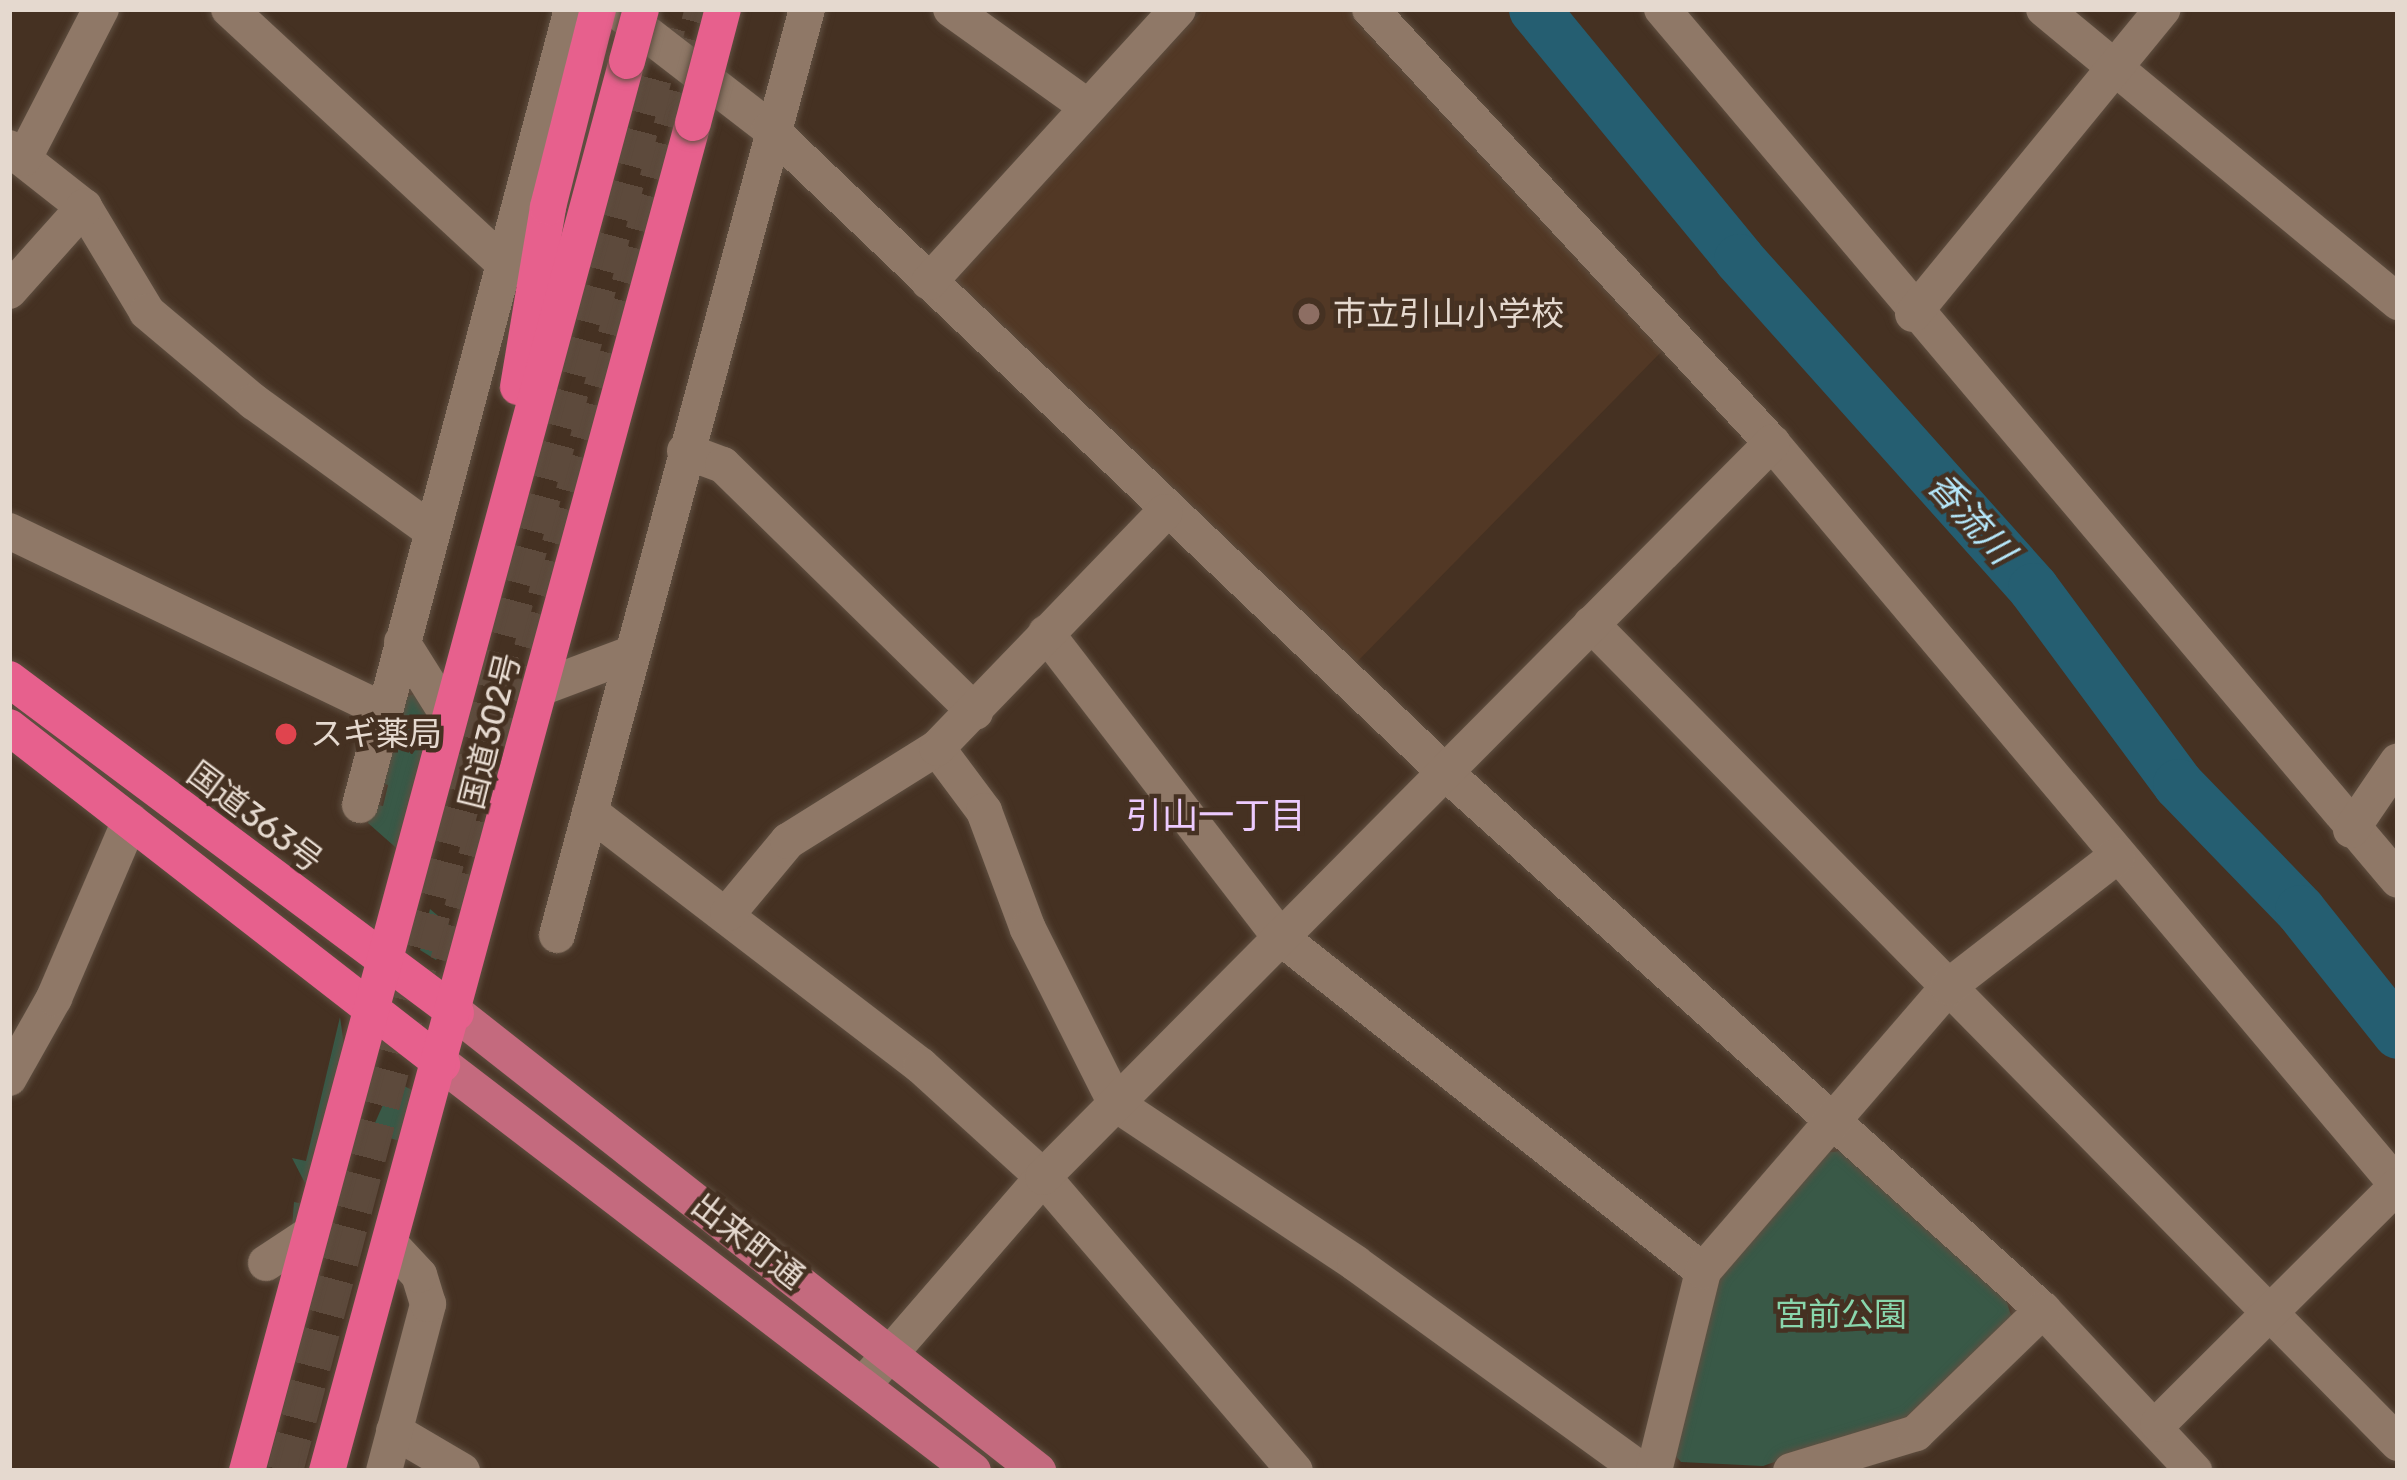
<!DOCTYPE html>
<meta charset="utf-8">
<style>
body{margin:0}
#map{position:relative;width:2407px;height:1480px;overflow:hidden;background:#453122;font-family:Rubik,"Noto Sans JP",sans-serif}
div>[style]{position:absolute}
.built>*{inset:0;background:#523825}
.green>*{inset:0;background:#395947}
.river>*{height:51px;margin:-25.5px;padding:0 25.5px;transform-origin:25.5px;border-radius:25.5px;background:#255e71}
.highway-tunnel>*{height:36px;margin-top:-18px;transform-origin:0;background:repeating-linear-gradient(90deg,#5d4a3c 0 36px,transparent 0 54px)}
.roads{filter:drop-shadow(0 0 3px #5f4f41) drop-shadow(0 0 3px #5f4f41)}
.minor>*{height:36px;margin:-18px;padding:0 18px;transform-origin:18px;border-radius:18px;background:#8f7867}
.major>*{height:36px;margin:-18px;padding:0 18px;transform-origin:18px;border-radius:18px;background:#c46a7e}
.highway>*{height:36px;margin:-18px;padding:0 18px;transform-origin:18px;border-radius:18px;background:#e7608d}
.bridges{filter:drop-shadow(0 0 3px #5f4f41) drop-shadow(0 0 3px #5f4f41)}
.highway-bridge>*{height:36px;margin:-18px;padding:0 18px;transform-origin:18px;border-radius:18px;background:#e7608d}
.dots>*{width:33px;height:33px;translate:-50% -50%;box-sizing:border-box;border:6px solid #453122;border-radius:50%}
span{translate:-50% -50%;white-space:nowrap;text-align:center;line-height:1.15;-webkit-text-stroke:9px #453122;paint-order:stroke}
.poi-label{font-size:33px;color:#e5d9cf}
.left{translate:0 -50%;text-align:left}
.street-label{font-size:33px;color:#e5d9cf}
.park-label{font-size:33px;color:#89d6ac}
.water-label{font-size:36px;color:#b5e7fa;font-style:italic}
.neighbourhood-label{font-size:36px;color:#eccafe}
.frame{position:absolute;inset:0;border:12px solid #e5d9cf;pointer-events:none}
</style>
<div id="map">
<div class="built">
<div style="clip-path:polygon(1204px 9px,1354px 9px,1666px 347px,1352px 667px,949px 282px)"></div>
</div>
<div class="green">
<div style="clip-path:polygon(415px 694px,437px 719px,403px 854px,368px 823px,372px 804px,383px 806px,388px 785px,379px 782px,407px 696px)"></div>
<div style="clip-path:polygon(430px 909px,455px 930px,436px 960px,420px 950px)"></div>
<div style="clip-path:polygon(340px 1017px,346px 1059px,306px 1220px,292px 1229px,294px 1202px,303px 1204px,307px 1187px,292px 1158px,306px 1161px)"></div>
<div style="clip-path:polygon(404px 1086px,412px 1090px,412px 1145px,371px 1132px,389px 1091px)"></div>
<div style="clip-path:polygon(1841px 1151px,2006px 1299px,2012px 1319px,1904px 1419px,1763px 1466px,1681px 1462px,1672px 1452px,1716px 1274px,1822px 1153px)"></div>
</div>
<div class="river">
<div style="left:1534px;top:9px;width:323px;rotate:50.6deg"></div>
<div style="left:1739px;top:259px;width:441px;rotate:48.2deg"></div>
<div style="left:2033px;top:588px;width:244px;rotate:53.5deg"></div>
<div style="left:2178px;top:784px;width:175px;rotate:45.9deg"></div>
<div style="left:2300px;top:910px;width:157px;rotate:51.5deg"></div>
</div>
<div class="highway-tunnel">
<div style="left:448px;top:962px;width:987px;rotate:-75.02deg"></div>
<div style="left:285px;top:1471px;width:1512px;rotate:-75.17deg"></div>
</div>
<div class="roads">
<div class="minor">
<div style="left:229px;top:9px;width:371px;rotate:42.8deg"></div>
<div style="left:615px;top:9px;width:196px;rotate:37.7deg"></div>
<div style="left:770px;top:129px;width:935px;rotate:43.61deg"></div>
<div style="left:1447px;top:774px;width:802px;rotate:41.97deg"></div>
<div style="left:2043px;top:1310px;width:221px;rotate:46.8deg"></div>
<div style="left:951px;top:9px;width:168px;rotate:35.6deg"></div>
<div style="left:1370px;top:9px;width:592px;rotate:47.19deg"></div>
<div style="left:1772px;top:443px;width:972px;rotate:49.88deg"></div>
<div style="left:1662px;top:9px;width:1140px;rotate:49.8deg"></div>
<div style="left:2044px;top:9px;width:460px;rotate:39.6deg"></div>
<div style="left:9px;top:148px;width:95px;rotate:38.2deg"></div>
<div style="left:84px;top:207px;width:122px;rotate:59deg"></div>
<div style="left:147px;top:312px;width:140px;rotate:40.1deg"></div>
<div style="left:254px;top:402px;width:215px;rotate:35.9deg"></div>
<div style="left:24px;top:158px;width:168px;rotate:-62.7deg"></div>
<div style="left:929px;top:282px;width:369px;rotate:-47.6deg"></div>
<div style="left:9px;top:291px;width:113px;rotate:-48.2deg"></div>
<div style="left:1913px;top:314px;width:394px;rotate:-50.7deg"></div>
<div style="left:685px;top:451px;width:40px;rotate:20.2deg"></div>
<div style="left:723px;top:465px;width:353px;rotate:44.4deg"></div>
<div style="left:9px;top:531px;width:415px;rotate:25.6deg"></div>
<div style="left:1591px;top:624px;width:1150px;rotate:45.42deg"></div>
<div style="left:1046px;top:633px;width:384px;rotate:52.4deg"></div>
<div style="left:1280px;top:937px;width:539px;rotate:38.29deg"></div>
<div style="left:402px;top:642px;width:89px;rotate:57.9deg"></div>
<div style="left:540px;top:688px;width:97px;rotate:-20.5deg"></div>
<div style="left:937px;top:748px;width:79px;rotate:53.3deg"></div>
<div style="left:984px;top:811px;width:126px;rotate:69.6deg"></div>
<div style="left:1028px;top:929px;width:196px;rotate:63.3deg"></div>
<div style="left:1116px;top:1104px;width:287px;rotate:33.6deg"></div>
<div style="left:1355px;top:1263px;width:354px;rotate:35.9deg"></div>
<div style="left:360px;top:805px;width:824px;rotate:-75.09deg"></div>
<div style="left:590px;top:812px;width:417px;rotate:37.5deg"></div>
<div style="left:921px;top:1066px;width:165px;rotate:42.3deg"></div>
<div style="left:1043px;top:1177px;width:387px;rotate:49.4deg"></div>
<div style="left:2351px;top:830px;width:83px;rotate:-55.7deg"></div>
<div style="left:728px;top:913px;width:94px;rotate:-50.2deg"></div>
<div style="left:788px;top:841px;width:176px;rotate:-32deg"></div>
<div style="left:937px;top:748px;width:328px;rotate:-46deg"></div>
<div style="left:557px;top:935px;width:959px;rotate:-74.89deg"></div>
<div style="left:9px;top:1078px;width:92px;rotate:-60.6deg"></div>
<div style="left:54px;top:998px;width:193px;rotate:-66.8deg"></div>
<div style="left:266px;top:1263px;width:53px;rotate:-33.4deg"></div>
<div style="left:863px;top:1385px;width:275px;rotate:-49.1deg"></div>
<div style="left:1043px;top:1177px;width:1035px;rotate:-45.2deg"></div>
<div style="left:2158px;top:1424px;width:337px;rotate:-44.9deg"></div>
<div style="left:394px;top:1431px;width:79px;rotate:30.5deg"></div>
<div style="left:384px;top:1471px;width:173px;rotate:-75.2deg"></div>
<div style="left:428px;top:1304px;width:30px;rotate:-107deg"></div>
<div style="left:419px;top:1275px;width:40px;rotate:-133deg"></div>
<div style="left:1654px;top:1471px;width:206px;rotate:-76.2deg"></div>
<div style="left:1703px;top:1271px;width:375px;rotate:-49.2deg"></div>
<div style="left:1948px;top:987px;width:214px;rotate:-37.8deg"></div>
<div style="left:1791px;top:1471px;width:131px;rotate:-16.9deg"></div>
<div style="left:1916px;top:1433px;width:177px;rotate:-44.1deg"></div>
</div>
<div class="major">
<div style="left:456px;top:1013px;width:741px;rotate:38.2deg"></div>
<div style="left:442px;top:1064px;width:669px;rotate:37.47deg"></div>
</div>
<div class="highway">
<div style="left:518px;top:387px;width:182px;rotate:-80.5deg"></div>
<div style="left:548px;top:207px;width:204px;rotate:-75.8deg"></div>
<div style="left:9px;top:679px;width:558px;rotate:36.77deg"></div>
<div style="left:9px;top:727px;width:549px;rotate:37.89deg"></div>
<div style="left:247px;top:1471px;width:1460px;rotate:-74.92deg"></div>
<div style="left:327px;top:1471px;width:1397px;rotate:-74.81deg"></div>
</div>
</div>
<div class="bridges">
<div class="highway-bridge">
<div style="left:627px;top:61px;width:54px;rotate:-74.9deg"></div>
<div style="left:693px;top:123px;width:118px;rotate:-75.3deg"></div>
</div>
</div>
<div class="dots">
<div style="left:1309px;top:314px;background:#8d6e63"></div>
<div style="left:286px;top:734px;background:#e0444e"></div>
</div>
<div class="poi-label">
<span class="left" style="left:1333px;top:314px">市立引山小学校</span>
<span class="left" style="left:310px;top:734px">スギ薬局</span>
</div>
<div class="street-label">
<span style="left:490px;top:731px;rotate:-76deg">国道302号</span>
<span style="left:255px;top:817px;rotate:37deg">国道363号</span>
<span style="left:748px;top:1241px;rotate:38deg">出来町通</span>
</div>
<div class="park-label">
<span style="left:1841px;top:1315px">宮前公園</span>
</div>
<div class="water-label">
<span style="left:1971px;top:518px;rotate:48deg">香流川</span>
</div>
<div class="neighbourhood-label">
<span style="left:1216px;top:816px">引山一丁目</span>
</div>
<div class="frame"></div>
</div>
